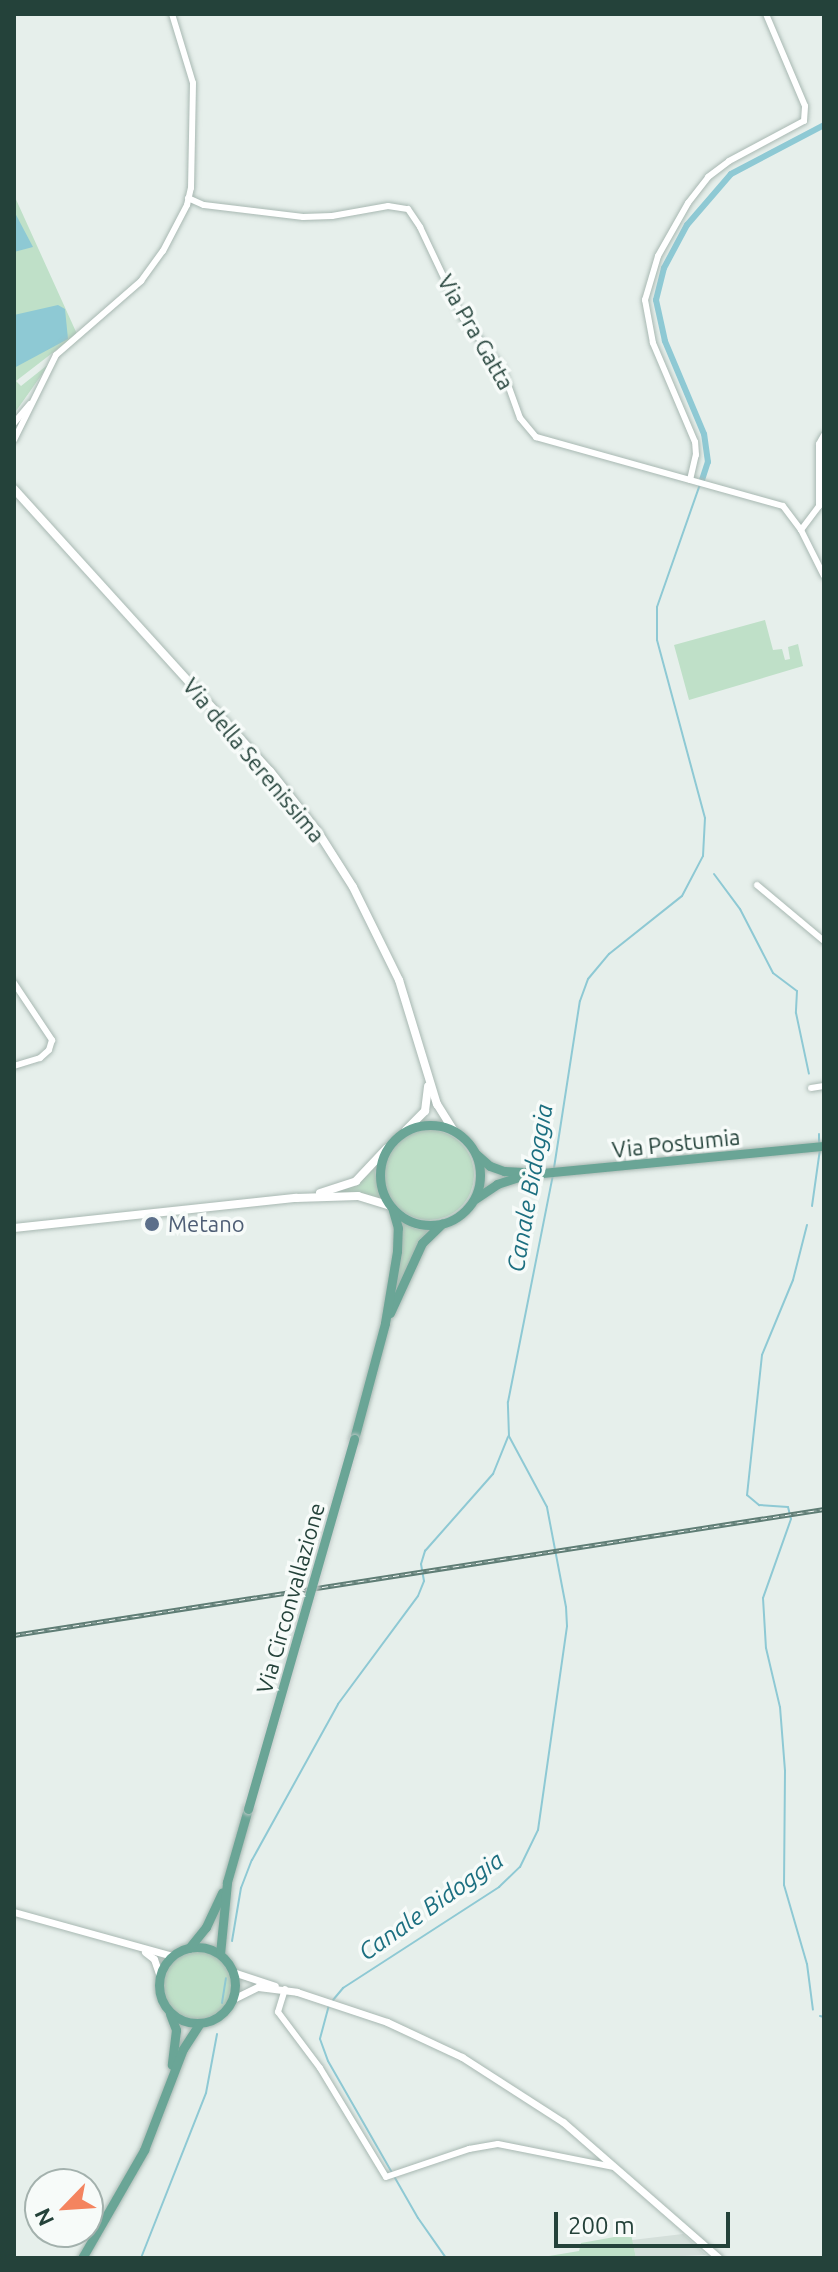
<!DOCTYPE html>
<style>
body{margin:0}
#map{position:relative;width:838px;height:2272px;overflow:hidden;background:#e6efeb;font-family:Ubuntu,sans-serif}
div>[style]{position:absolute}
.built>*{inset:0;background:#d4dfda}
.green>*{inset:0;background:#bfe0c8}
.round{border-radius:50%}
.water>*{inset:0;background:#8ec9d4}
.stream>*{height:2px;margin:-1px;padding:0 1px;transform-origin:1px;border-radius:1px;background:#8ec9d4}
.canal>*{height:6px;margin:-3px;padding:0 3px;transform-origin:3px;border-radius:3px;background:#8ec9d4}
.roads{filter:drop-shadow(0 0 2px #a8b8b2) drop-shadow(0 0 2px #a8b8b2)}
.minor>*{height:6px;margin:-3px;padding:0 3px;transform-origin:3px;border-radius:3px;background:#fff}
.tertiary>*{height:7px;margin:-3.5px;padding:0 3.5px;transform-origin:3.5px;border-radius:3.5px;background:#fff}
.secondary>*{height:8px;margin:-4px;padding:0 4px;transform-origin:4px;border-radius:4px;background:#fff}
.primary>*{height:9px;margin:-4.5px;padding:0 4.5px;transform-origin:4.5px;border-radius:4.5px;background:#6aa596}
.primary>.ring{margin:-4.5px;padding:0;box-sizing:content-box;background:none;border:9px solid #6aa596;border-radius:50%}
.rail>*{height:5px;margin-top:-2.5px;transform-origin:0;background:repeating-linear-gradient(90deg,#f7fbf9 0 6px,#5f7d75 0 12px);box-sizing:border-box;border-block:2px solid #5f7d75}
.bridges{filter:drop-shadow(0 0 2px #c2cac8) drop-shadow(0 0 2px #c2cac8)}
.primary-bridge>*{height:9px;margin:-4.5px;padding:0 4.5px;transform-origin:4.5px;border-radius:4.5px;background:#6aa596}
.dots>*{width:22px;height:22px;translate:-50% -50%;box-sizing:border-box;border:4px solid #f7fbf9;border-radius:50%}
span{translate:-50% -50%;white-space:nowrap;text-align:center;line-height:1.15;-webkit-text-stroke:7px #f7fbf9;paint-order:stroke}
.street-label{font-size:22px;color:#24423a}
.service-label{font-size:22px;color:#4e5e75}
.left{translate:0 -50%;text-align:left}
.water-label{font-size:24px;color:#1c6f80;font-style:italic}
.frame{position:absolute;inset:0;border:16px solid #24423a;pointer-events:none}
.north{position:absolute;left:24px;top:2168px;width:80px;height:80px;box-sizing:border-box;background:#f7fbf9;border:2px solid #a3b1ad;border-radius:50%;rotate:245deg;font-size:22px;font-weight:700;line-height:32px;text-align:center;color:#24423a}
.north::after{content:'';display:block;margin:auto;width:28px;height:36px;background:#f4845f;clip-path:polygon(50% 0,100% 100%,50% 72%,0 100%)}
.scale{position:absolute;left:554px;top:2212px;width:176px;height:36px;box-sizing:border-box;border:4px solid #24423a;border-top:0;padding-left:10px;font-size:24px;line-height:28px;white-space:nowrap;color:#24423a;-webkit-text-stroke:6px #f7fbf9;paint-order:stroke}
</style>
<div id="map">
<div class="built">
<div style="clip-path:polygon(683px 2234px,706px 2255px,636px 2258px,632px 2240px)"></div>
</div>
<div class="green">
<div style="clip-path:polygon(14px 195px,77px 334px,16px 381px,21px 386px,50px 363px,16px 411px)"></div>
<div style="clip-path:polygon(765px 620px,773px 650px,782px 649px,785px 660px,790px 659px,788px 647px,798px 644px,803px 666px,689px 700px,674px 645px)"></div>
<div class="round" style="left:384px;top:1130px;width:90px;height:90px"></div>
<div style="clip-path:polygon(374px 1168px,381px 1200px,362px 1195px,324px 1195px,364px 1178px)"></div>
<div style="clip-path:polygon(399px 1220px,416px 1229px,428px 1230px,391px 1303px)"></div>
<div class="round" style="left:162px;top:1950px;width:70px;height:70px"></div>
<div style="clip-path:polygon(631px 2234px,636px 2258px,537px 2258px,579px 2251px,581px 2243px)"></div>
</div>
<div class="water">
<div style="clip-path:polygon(14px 211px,33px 247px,14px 252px)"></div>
<div style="clip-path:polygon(58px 305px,65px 309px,68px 339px,14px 368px,14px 315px)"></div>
</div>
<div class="stream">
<div style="left:714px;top:874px;width:44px;rotate:53.4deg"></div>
<div style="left:740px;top:909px;width:72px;rotate:62.7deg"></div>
<div style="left:773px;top:973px;width:30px;rotate:37deg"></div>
<div style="left:797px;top:991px;width:22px;rotate:93deg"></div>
<div style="left:796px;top:1013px;width:62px;rotate:78deg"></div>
<div style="left:819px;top:1134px;width:8px;rotate:90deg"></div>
<div style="left:554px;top:1168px;width:169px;rotate:-81.2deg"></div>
<div style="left:580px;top:1001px;width:23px;rotate:-70deg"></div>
<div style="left:588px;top:979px;width:33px;rotate:-50deg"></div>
<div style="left:609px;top:954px;width:93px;rotate:-38.5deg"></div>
<div style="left:682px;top:896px;width:45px;rotate:-62.3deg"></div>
<div style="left:703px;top:856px;width:38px;rotate:-87deg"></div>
<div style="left:705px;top:818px;width:184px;rotate:-105.1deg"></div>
<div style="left:657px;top:640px;width:33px;rotate:-90deg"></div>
<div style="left:657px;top:607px;width:130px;rotate:-70.7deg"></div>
<div style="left:812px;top:1206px;width:58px;rotate:-82deg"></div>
<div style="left:807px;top:1225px;width:57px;rotate:104.3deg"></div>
<div style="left:793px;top:1280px;width:81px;rotate:112.5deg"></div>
<div style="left:762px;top:1355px;width:141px;rotate:96.1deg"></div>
<div style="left:747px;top:1495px;width:16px;rotate:40deg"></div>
<div style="left:759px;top:1505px;width:29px;rotate:4deg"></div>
<div style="left:788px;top:1507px;width:12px;rotate:76deg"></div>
<div style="left:791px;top:1519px;width:84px;rotate:109.5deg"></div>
<div style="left:763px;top:1598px;width:50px;rotate:86.6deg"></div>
<div style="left:766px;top:1648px;width:61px;rotate:76.7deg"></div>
<div style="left:780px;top:1707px;width:64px;rotate:85.5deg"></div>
<div style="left:785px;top:1771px;width:114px;rotate:90.5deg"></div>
<div style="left:784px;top:1885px;width:82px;rotate:73.8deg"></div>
<div style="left:807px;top:1964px;width:46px;rotate:82.6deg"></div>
<div style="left:232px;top:1941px;width:54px;rotate:-80.4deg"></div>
<div style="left:241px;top:1888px;width:30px;rotate:-69deg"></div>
<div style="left:252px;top:1860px;width:178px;rotate:-61.1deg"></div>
<div style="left:338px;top:1704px;width:134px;rotate:-53.5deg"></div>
<div style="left:418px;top:1596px;width:16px;rotate:-68deg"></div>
<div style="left:424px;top:1581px;width:17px;rotate:-100deg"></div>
<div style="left:421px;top:1564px;width:14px;rotate:-73deg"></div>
<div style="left:425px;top:1551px;width:103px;rotate:-48.6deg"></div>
<div style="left:493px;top:1474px;width:40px;rotate:-68deg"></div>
<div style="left:333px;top:2000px;width:16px;rotate:-50deg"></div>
<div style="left:343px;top:1988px;width:186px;rotate:-32.9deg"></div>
<div style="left:499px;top:1887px;width:29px;rotate:-44deg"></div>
<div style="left:520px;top:1867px;width:41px;rotate:-64.1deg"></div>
<div style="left:538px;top:1830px;width:206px;rotate:-81.9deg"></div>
<div style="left:567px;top:1626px;width:19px;rotate:-93deg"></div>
<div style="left:566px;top:1607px;width:102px;rotate:-100.8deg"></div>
<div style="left:547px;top:1507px;width:81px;rotate:-118.2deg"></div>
<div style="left:509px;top:1436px;width:34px;rotate:-92deg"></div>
<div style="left:508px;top:1402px;width:232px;rotate:-78.8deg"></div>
<div style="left:222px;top:2003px;width:25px;rotate:-81deg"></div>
<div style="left:329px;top:2005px;width:35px;rotate:105deg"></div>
<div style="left:320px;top:2039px;width:23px;rotate:70deg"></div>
<div style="left:328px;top:2061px;width:181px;rotate:60.2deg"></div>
<div style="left:418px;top:2218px;width:49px;rotate:55deg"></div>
<div style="left:820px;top:2016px;width:4px;rotate:14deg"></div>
<div style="left:141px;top:2258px;width:177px;rotate:-68.5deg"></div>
<div style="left:206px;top:2093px;width:60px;rotate:-79.4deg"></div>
</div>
<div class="canal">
<div style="left:701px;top:483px;width:22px;rotate:-72deg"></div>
<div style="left:708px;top:462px;width:28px;rotate:-98deg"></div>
<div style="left:704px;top:434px;width:101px;rotate:-112.8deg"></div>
<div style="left:665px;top:341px;width:42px;rotate:-102.4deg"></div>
<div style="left:656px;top:300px;width:33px;rotate:-76deg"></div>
<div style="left:664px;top:268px;width:49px;rotate:-61.9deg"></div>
<div style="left:687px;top:225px;width:67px;rotate:-49.2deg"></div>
<div style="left:731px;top:174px;width:105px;rotate:-27.8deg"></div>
</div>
<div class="roads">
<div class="minor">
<div style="left:188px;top:198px;width:17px;rotate:24deg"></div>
<div style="left:204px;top:205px;width:100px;rotate:6.9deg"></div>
<div style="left:303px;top:217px;width:29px;rotate:-2deg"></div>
<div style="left:332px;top:216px;width:57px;rotate:-10.1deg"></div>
<div style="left:388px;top:206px;width:20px;rotate:9deg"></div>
<div style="left:408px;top:209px;width:22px;rotate:56deg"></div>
<div style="left:420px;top:227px;width:101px;rotate:64.7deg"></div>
<div style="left:463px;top:318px;width:63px;rotate:52deg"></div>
<div style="left:502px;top:368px;width:53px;rotate:70.2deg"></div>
<div style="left:520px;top:418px;width:25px;rotate:50deg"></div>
<div style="left:536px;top:437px;width:256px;rotate:15.6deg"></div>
<div style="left:783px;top:506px;width:30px;rotate:53deg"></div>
<div style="left:801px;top:530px;width:51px;rotate:63.4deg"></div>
<div style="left:14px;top:423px;width:25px;rotate:-50deg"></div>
<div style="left:14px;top:440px;width:95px;rotate:-63.7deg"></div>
<div style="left:56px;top:355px;width:113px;rotate:-41deg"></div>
<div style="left:141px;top:281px;width:37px;rotate:-54deg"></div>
<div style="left:163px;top:251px;width:52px;rotate:-62.4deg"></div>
<div style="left:187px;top:205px;width:17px;rotate:-77deg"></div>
<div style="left:191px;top:188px;width:105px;rotate:-88.9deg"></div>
<div style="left:193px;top:83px;width:72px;rotate:-106.9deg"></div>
<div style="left:690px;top:480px;width:26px;rotate:-77deg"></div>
<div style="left:696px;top:455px;width:13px;rotate:-94deg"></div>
<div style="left:695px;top:442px;width:108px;rotate:-113deg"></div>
<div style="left:653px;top:343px;width:44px;rotate:-100.5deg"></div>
<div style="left:645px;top:300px;width:46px;rotate:-73.5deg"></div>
<div style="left:658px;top:256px;width:61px;rotate:-60.5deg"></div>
<div style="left:688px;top:203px;width:33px;rotate:-52deg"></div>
<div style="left:708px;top:177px;width:26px;rotate:-37deg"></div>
<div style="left:729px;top:161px;width:85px;rotate:-28.1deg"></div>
<div style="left:804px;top:121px;width:15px;rotate:-86deg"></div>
<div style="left:805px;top:106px;width:100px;rotate:-113deg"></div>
<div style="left:801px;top:530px;width:30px;rotate:-53deg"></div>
<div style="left:819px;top:506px;width:62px;rotate:-90deg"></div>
<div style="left:819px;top:444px;width:10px;rotate:-61deg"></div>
<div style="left:757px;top:885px;width:87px;rotate:39.9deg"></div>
<div style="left:14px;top:983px;width:69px;rotate:56.3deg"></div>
<div style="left:52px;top:1040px;width:10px;rotate:107deg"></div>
<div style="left:49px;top:1050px;width:12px;rotate:138deg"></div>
<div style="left:40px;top:1058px;width:27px;rotate:163deg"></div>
<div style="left:811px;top:1088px;width:13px;rotate:-9deg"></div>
<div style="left:285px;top:1989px;width:24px;rotate:107deg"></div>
<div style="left:278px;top:2012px;width:70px;rotate:53.1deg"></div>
<div style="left:320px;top:2068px;width:127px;rotate:58.8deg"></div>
<div style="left:386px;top:2177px;width:88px;rotate:-18.6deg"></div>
<div style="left:469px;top:2149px;width:29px;rotate:-10deg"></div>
<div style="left:498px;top:2144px;width:117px;rotate:11.3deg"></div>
</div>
<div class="tertiary">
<div style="left:14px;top:1912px;width:165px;rotate:15.5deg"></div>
<div style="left:145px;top:1952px;width:11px;rotate:38deg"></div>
<div style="left:154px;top:1959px;width:18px;rotate:71deg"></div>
<div style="left:233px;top:1972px;width:44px;rotate:18.4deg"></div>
<div style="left:233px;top:1999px;width:28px;rotate:-26deg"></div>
<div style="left:258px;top:1987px;width:39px;rotate:7deg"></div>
<div style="left:297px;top:1992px;width:95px;rotate:18.4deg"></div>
<div style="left:387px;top:2022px;width:83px;rotate:25deg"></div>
<div style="left:462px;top:2057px;width:120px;rotate:32.8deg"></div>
<div style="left:563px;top:2122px;width:207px;rotate:41.1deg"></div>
</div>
<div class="secondary">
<div style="left:14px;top:489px;width:381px;rotate:47.8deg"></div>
<div style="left:270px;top:771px;width:78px;rotate:51.8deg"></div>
<div style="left:318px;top:832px;width:65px;rotate:57.5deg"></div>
<div style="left:353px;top:887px;width:104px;rotate:63.7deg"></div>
<div style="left:399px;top:980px;width:130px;rotate:73deg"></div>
<div style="left:437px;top:1104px;width:32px;rotate:58deg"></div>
<div style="left:406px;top:1130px;width:27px;rotate:-45deg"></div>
<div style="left:425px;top:1111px;width:25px;rotate:-83deg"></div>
<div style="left:320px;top:1193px;width:38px;rotate:-18deg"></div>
<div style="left:356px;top:1181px;width:45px;rotate:-46.8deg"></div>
<div style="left:14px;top:1228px;width:284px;rotate:-6.1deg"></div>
<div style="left:296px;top:1198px;width:62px;rotate:-1.8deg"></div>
<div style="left:358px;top:1196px;width:34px;rotate:17deg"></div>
</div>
<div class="primary">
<div class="ring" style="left:380px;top:1125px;width:91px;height:91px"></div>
<div style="left:476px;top:1154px;width:18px;rotate:41deg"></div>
<div style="left:490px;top:1166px;width:15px;rotate:20deg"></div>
<div style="left:504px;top:1171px;width:38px;rotate:3deg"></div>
<div style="left:542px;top:1173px;width:283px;rotate:-5.5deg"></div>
<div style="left:475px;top:1199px;width:27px;rotate:-34deg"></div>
<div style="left:497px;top:1184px;width:26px;rotate:-18deg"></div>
<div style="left:390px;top:1313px;width:77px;rotate:-65.4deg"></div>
<div style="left:422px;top:1243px;width:28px;rotate:-44deg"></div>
<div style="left:354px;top:1439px;width:120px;rotate:-75deg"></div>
<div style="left:385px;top:1323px;width:73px;rotate:-80.5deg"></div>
<div style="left:397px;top:1251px;width:23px;rotate:-88deg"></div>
<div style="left:398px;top:1228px;width:19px;rotate:-106deg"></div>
<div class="ring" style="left:159px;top:1947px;width:67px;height:67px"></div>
<div style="left:189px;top:1948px;width:27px;rotate:-51deg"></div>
<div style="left:206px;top:1927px;width:38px;rotate:-65deg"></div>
<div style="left:220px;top:1954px;width:72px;rotate:-84.4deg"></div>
<div style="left:227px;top:1882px;width:76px;rotate:-74deg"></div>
<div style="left:170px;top:2014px;width:17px;rotate:69deg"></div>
<div style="left:176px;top:2030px;width:35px;rotate:97deg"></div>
<div style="left:82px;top:2258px;width:125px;rotate:-60.1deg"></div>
<div style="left:144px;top:2150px;width:108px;rotate:-68.9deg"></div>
<div style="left:183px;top:2049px;width:31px;rotate:-57deg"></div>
</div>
</div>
<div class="rail">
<div style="left:14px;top:1635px;width:820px;rotate:-8.84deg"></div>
</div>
<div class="bridges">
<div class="primary-bridge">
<div style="left:248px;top:1809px;width:385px;rotate:-74deg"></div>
</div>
</div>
<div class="dots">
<div style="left:152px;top:1224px;background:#5c6f8a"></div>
</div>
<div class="street-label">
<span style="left:476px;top:332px;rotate:60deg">Via Pra Gatta</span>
<span style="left:254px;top:760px;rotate:50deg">Via della Serenissima</span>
<span style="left:676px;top:1143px;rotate:-6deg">Via Postumia</span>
<span style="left:290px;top:1598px;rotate:-74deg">Via Circonvallazione</span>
</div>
<div class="service-label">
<span class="left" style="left:168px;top:1224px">Metano</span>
</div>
<div class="water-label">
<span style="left:530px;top:1188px;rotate:-80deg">Canale Bidoggia</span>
<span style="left:431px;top:1906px;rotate:-35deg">Canale Bidoggia</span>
</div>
<div class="frame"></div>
<div class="north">N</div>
<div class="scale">200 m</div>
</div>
